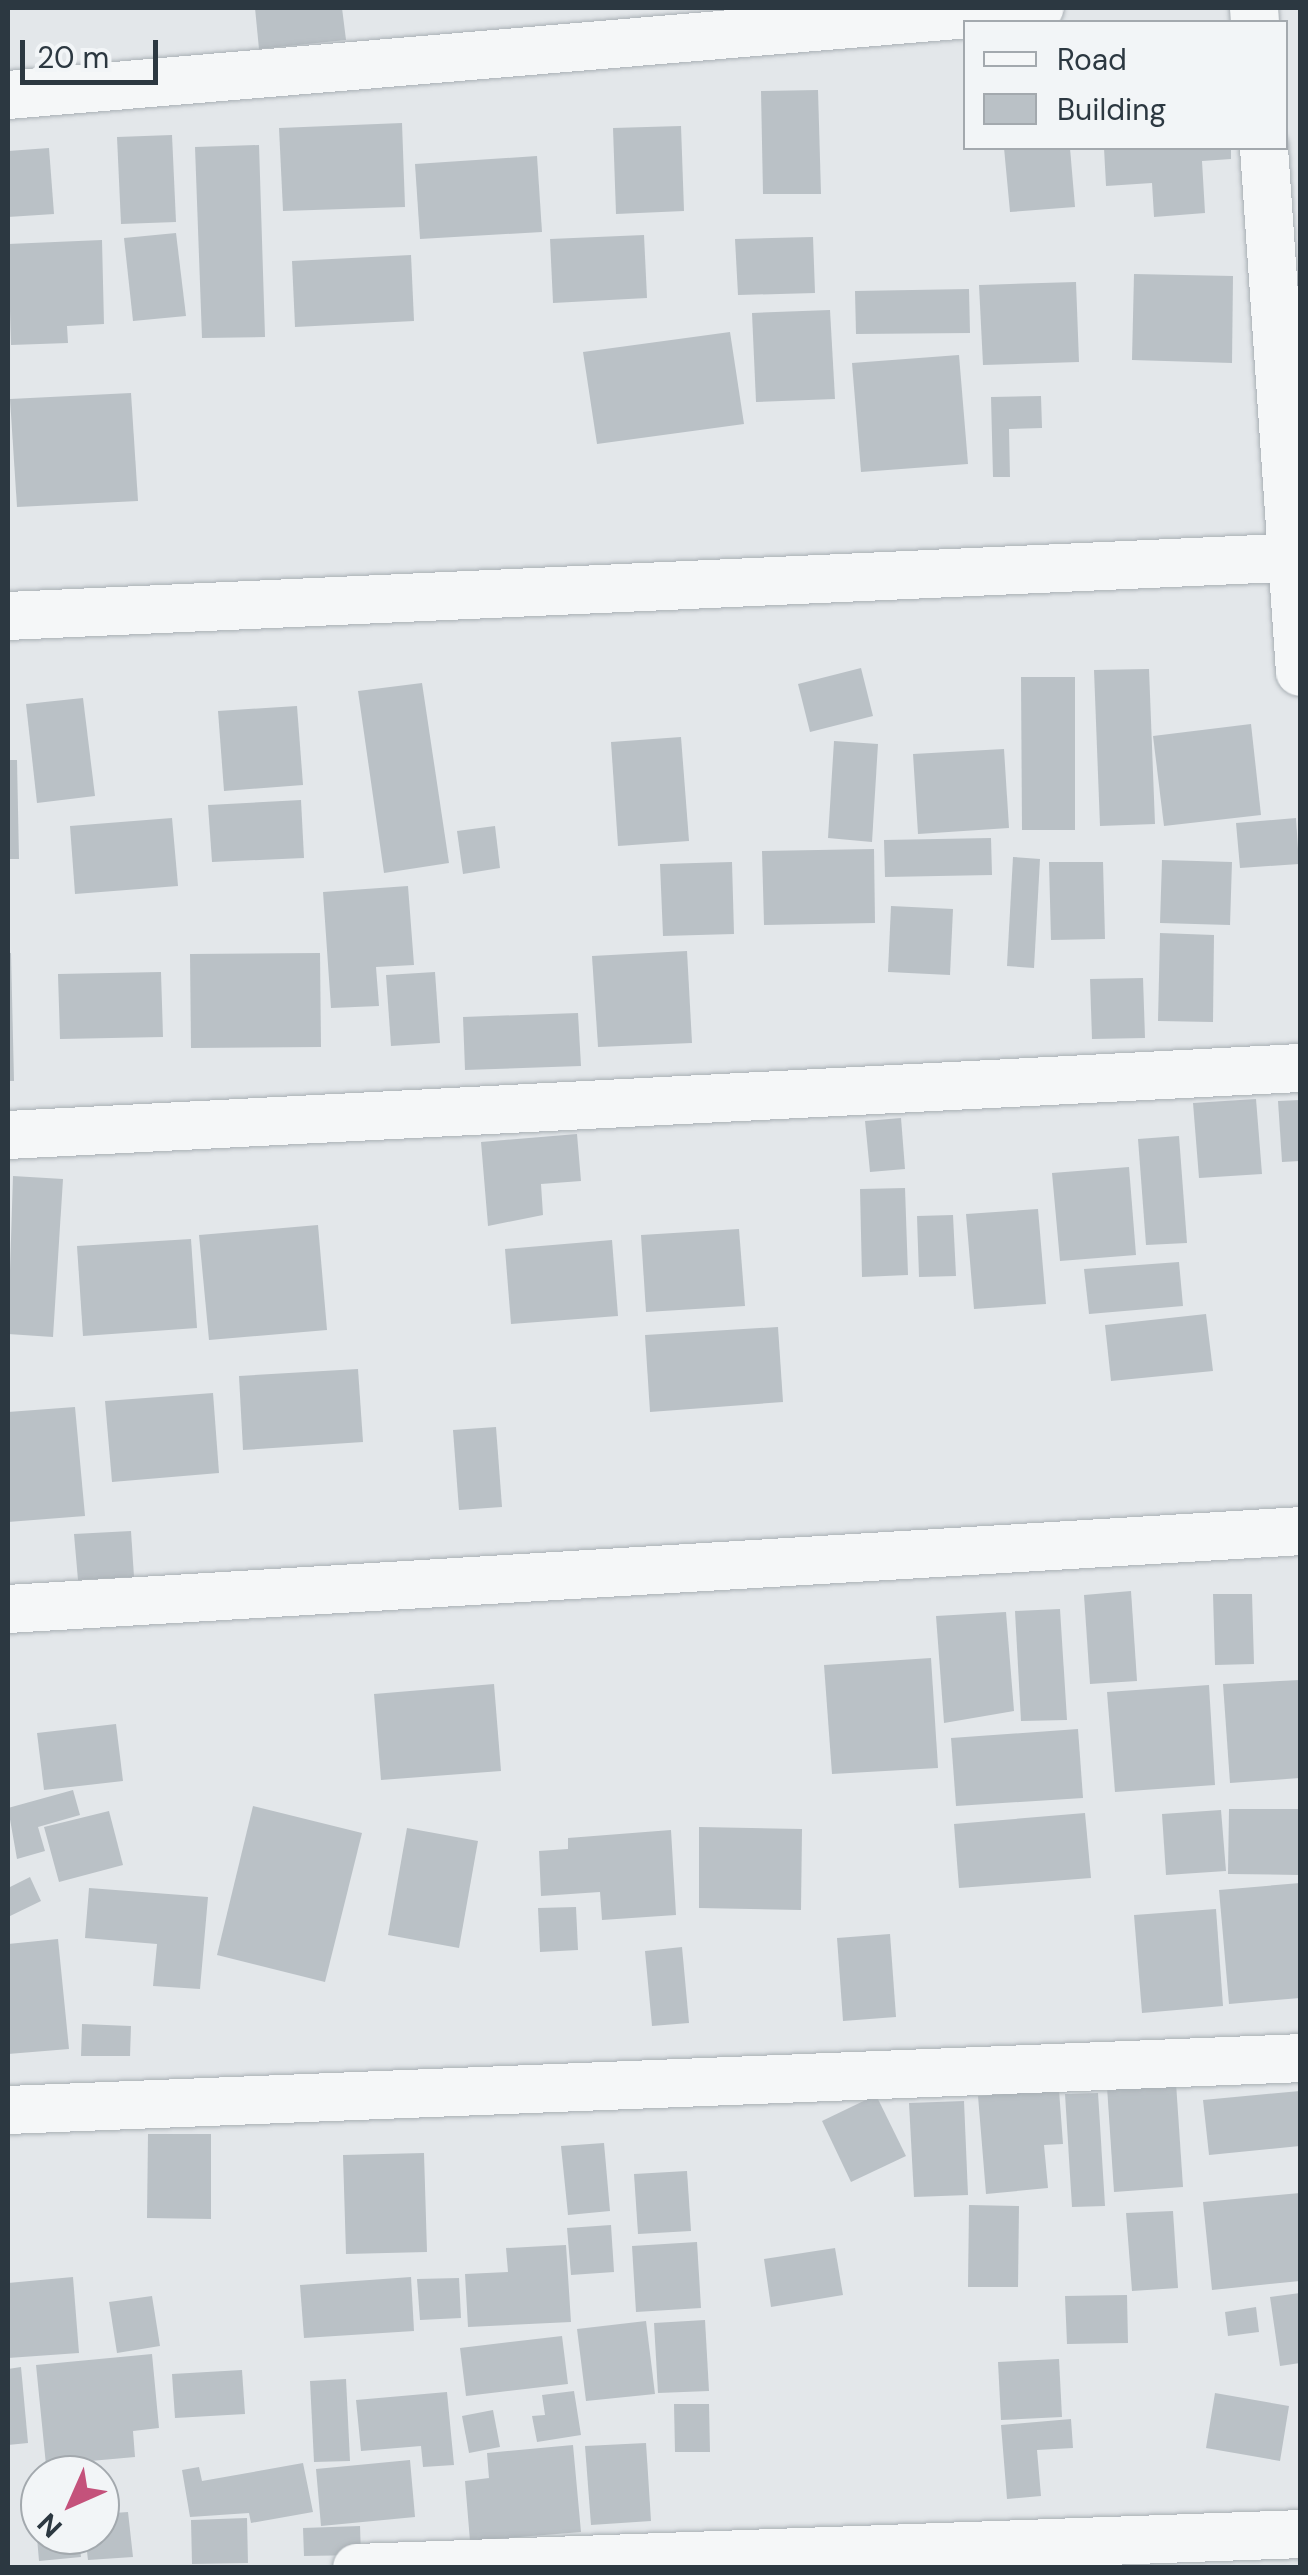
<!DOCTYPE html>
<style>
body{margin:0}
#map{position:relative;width:1308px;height:2575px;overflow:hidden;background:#e3e7ea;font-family:"DM Sans",sans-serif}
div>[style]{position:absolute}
.building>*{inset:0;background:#bac1c6}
.roads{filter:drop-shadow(0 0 2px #a8afb4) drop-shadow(0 0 2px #a8afb4)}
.minor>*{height:48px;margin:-24px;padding:0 24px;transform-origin:24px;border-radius:24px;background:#f5f7f8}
span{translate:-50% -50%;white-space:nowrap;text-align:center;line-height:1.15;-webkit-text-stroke:10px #f2f5f7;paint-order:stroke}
.frame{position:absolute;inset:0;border:10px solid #2c3841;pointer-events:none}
.legend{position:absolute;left:963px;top:20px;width:325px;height:130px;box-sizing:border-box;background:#f2f5f7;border:2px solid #a3a9ae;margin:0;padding:12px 18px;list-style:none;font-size:30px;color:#2c3841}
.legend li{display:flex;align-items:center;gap:20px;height:50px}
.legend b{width:50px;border:2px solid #a3a9ae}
.north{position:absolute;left:20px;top:2455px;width:100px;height:100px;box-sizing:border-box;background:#f2f5f7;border:2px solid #a3a9ae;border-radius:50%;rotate:225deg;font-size:28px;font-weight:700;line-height:40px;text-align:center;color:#2c3841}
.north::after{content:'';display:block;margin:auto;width:35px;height:45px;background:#c4527b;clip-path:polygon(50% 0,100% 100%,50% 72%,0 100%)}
.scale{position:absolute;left:20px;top:40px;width:138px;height:45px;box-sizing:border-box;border:5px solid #2c3841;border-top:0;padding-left:12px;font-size:30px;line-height:35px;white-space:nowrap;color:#2c3841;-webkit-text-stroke:8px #f2f5f7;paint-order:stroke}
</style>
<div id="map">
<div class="building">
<div style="clip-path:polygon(255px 8px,342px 8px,346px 40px,259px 49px)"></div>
<div style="clip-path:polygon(818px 90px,821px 194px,763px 194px,761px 91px)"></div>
<div style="clip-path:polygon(402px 123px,405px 207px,283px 211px,279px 128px)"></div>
<div style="clip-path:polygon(681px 126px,684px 211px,616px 214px,613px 128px)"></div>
<div style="clip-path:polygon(172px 135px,176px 222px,121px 224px,117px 137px)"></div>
<div style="clip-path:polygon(259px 145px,265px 337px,202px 338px,195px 147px)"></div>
<div style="clip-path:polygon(49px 148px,54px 214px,8px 217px,8px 151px)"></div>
<div style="clip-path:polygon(1004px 148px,1070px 148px,1075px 207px,1010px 212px)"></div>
<div style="clip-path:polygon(1104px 148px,1231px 148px,1231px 159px,1202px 161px,1205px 213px,1154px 217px,1152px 183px,1106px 186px)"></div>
<div style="clip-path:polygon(537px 156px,542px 232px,420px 239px,415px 164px)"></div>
<div style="clip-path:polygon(176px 233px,186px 316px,133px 321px,124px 238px)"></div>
<div style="clip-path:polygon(644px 235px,647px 298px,553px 303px,550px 239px)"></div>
<div style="clip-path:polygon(813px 237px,815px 293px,738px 295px,735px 239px)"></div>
<div style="clip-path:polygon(102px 240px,104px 324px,67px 326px,68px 343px,11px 345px,8px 244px)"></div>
<div style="clip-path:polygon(411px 255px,414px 321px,295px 327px,292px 261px)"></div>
<div style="clip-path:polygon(1134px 274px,1233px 276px,1232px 363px,1132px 360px)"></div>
<div style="clip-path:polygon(1076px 282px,1079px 362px,983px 365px,979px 285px)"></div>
<div style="clip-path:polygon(969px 289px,970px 333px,856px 334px,855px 291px)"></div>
<div style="clip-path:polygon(830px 310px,835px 399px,756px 402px,752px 313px)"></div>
<div style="clip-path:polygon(730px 332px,744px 424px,597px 444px,583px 352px)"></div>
<div style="clip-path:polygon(959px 355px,968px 464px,861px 472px,852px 363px)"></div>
<div style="clip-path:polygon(131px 393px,138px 501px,17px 507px,10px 399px)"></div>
<div style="clip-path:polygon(1041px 396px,1042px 428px,1009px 429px,1010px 477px,993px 477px,991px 397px)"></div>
<div style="clip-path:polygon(861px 668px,873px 716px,810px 732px,798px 684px)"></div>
<div style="clip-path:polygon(1149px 669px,1155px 824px,1100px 826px,1094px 670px)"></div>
<div style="clip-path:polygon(1021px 677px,1075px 677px,1075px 830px,1022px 830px)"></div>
<div style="clip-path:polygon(422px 683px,449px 863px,384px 873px,358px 691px)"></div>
<div style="clip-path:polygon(83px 698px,95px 796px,37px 803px,26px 704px)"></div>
<div style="clip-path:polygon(297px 706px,303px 785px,224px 791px,218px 711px)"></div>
<div style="clip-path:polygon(1251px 724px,1261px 815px,1164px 826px,1153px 736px)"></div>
<div style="clip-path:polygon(681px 737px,689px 841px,618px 846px,611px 742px)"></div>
<div style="clip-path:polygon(834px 741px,878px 744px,872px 842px,828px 838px)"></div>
<div style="clip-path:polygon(1004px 749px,1009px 828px,918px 834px,913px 754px)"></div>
<div style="clip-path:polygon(8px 760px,17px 760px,19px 859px,8px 859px)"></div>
<div style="clip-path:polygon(301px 800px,304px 858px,212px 862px,208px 805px)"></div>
<div style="clip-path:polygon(172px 818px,178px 886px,75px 894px,70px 826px)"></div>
<div style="clip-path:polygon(1296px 818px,1299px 864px,1240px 868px,1236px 823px)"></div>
<div style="clip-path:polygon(495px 826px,500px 868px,463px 874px,457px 831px)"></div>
<div style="clip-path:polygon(991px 838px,992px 875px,885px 877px,884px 840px)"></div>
<div style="clip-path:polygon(874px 849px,875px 923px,764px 925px,762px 851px)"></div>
<div style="clip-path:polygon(1013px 857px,1040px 859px,1034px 968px,1007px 966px)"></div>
<div style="clip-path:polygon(1162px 860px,1232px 862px,1230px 925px,1160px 923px)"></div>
<div style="clip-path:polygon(732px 862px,734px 934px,663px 936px,660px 864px)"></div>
<div style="clip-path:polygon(1049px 862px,1103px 862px,1105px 939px,1051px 940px)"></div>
<div style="clip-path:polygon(408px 886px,414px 965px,376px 967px,379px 1006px,331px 1008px,323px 892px)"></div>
<div style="clip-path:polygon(891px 906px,953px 909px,950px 975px,888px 972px)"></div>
<div style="clip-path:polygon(1160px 933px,1214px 935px,1213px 1022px,1158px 1021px)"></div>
<div style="clip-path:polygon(687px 951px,692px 1043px,598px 1047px,592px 956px)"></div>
<div style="clip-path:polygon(8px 953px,11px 953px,14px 1081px,8px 1081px)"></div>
<div style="clip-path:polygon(320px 953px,321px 1047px,191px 1048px,190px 954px)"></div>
<div style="clip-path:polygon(161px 972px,163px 1037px,60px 1039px,58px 974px)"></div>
<div style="clip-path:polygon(435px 972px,440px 1043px,391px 1046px,386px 975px)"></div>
<div style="clip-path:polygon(1143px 978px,1145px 1038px,1092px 1039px,1090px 979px)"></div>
<div style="clip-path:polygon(578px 1013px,581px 1066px,465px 1070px,463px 1017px)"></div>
<div style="clip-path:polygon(1256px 1099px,1262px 1174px,1199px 1178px,1193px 1103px)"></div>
<div style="clip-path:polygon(1300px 1100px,1300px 1161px,1282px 1162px,1278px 1101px)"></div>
<div style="clip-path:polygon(901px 1118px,905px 1169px,870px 1172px,865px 1121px)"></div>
<div style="clip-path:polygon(577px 1134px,581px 1181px,541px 1184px,543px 1215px,488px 1226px,481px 1142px)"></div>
<div style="clip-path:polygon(1179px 1136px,1187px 1243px,1146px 1245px,1138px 1139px)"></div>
<div style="clip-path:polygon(1129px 1167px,1136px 1255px,1060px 1261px,1052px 1173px)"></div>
<div style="clip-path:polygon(13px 1176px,63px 1179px,53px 1337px,8px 1334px)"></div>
<div style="clip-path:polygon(905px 1188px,908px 1275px,862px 1277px,860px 1189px)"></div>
<div style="clip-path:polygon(1038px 1209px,1046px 1304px,974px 1309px,966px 1214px)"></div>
<div style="clip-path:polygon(953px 1215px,956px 1276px,919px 1277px,917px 1216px)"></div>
<div style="clip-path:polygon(318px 1225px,327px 1330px,209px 1340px,199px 1235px)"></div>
<div style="clip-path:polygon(739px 1229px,745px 1306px,646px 1312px,641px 1235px)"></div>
<div style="clip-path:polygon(191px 1239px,197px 1328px,83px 1336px,77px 1246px)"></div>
<div style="clip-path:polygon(612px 1240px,618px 1316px,511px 1324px,505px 1249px)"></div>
<div style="clip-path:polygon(1179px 1262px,1183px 1306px,1089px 1314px,1084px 1269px)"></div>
<div style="clip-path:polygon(1206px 1314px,1213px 1371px,1111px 1381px,1105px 1325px)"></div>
<div style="clip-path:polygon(778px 1327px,783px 1402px,650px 1412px,645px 1335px)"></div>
<div style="clip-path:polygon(358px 1369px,363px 1442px,243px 1450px,239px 1376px)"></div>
<div style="clip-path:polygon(213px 1393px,219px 1473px,112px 1482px,105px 1401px)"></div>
<div style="clip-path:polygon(75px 1407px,85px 1516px,8px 1522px,8px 1412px)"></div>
<div style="clip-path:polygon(496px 1427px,502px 1507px,459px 1510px,453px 1430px)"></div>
<div style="clip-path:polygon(131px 1531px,134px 1577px,78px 1580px,74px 1534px)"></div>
<div style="clip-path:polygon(1131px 1591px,1137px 1681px,1090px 1684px,1084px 1595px)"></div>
<div style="clip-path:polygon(1213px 1594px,1252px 1594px,1254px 1664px,1215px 1665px)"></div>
<div style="clip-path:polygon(1060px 1609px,1067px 1720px,1021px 1721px,1015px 1611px)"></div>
<div style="clip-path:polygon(1006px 1612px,1014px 1711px,944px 1723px,936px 1616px)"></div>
<div style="clip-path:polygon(931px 1658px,938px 1768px,832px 1774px,824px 1665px)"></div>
<div style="clip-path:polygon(1300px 1680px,1300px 1778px,1230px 1783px,1223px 1684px)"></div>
<div style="clip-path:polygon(494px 1684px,501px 1771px,381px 1780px,374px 1694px)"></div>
<div style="clip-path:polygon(1209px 1685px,1215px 1785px,1115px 1792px,1107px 1692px)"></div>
<div style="clip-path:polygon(116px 1724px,123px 1781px,44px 1790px,37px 1733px)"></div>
<div style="clip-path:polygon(1078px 1729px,1083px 1798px,956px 1806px,951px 1738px)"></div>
<div style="clip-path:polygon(73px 1790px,80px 1815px,38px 1827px,45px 1851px,17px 1859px,8px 1808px)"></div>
<div style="clip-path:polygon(253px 1806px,362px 1833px,325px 1982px,217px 1955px)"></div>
<div style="clip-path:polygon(1229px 1809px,1300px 1809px,1300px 1875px,1228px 1874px)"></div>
<div style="clip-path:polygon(1221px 1810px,1226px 1871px,1166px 1875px,1162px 1814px)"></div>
<div style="clip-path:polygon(109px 1811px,123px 1865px,59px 1882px,44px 1827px)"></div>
<div style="clip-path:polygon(1085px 1813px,1091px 1878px,959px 1888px,954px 1824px)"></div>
<div style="clip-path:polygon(699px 1827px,802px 1829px,801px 1910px,699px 1908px)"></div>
<div style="clip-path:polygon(407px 1828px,478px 1841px,459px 1948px,388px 1935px)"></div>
<div style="clip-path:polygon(671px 1830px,676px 1915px,602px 1920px,600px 1892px,541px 1896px,539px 1851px,568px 1849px,568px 1838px)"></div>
<div style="clip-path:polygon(30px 1877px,41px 1901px,8px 1917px,8px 1888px)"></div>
<div style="clip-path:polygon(1300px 1883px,1300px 1998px,1229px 2004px,1219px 1890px)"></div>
<div style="clip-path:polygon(89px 1888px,208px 1897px,200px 1989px,153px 1986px,157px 1944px,85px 1938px)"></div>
<div style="clip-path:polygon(576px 1907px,578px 1950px,540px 1952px,538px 1908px)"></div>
<div style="clip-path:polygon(1216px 1909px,1223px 2006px,1142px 2013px,1134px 1915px)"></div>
<div style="clip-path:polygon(890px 1934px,896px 2017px,843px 2021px,837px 1938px)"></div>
<div style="clip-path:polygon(58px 1939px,69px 2049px,8px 2054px,8px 1944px)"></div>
<div style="clip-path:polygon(682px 1947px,689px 2023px,652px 2026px,645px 1951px)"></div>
<div style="clip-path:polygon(82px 2024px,131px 2026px,130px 2056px,81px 2056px)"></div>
<div style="clip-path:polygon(1176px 2083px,1183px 2187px,1114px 2192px,1107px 2087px)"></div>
<div style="clip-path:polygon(1059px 2090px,1063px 2144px,1044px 2145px,1048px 2188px,986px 2194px,978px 2096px)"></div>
<div style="clip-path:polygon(1300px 2091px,1300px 2146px,1209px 2155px,1203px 2100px)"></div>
<div style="clip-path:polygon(1098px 2093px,1105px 2206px,1072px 2207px,1065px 2094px)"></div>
<div style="clip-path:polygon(876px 2095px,906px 2156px,851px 2182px,822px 2121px)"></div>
<div style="clip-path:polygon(964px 2101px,968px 2195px,914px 2197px,909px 2103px)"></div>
<div style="clip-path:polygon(148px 2134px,211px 2134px,211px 2219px,147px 2218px)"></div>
<div style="clip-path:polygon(604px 2143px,610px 2211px,568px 2215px,561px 2146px)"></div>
<div style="clip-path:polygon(424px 2153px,427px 2252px,346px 2254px,343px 2155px)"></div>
<div style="clip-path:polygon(687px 2171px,691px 2231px,638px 2234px,634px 2174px)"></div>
<div style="clip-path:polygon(1300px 2193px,1300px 2281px,1212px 2290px,1203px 2202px)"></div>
<div style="clip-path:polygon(969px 2205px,1019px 2206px,1018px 2287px,968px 2287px)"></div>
<div style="clip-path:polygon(1173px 2211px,1178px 2288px,1132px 2291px,1126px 2213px)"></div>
<div style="clip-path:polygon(611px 2225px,614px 2272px,571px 2275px,567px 2228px)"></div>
<div style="clip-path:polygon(697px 2242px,701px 2308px,636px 2312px,632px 2246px)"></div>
<div style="clip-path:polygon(566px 2245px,571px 2322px,468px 2327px,465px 2274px,508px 2272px,506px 2248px)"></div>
<div style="clip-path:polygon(835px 2248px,843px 2295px,771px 2307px,764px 2259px)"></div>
<div style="clip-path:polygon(73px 2277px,79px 2353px,8px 2358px,8px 2283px)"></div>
<div style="clip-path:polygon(411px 2277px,414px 2331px,304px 2338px,300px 2285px)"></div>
<div style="clip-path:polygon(459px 2278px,461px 2318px,420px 2320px,417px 2279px)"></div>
<div style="clip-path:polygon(1300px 2293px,1300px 2363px,1280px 2366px,1270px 2297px)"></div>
<div style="clip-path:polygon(1127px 2295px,1128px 2343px,1067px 2344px,1065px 2296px)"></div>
<div style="clip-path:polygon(152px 2296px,160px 2346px,117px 2353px,109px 2302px)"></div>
<div style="clip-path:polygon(1256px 2307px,1259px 2332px,1228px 2336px,1225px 2312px)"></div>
<div style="clip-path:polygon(705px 2320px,709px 2391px,658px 2393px,654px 2323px)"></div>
<div style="clip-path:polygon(646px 2321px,655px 2394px,586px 2401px,577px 2329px)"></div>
<div style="clip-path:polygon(562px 2336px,568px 2384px,466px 2396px,460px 2348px)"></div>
<div style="clip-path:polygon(152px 2354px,159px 2428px,133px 2431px,135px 2457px,46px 2465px,36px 2365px)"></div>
<div style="clip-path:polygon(1059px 2359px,1062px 2417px,1001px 2420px,998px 2362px)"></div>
<div style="clip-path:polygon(21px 2367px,28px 2443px,8px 2445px,8px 2369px)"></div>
<div style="clip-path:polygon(242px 2370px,245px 2414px,175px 2418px,172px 2374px)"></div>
<div style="clip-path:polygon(346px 2379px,350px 2461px,314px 2462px,310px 2381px)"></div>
<div style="clip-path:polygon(574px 2391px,581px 2435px,537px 2442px,532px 2416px,545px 2415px,542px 2395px)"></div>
<div style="clip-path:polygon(447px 2392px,454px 2465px,423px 2467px,421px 2446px,361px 2451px,356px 2400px)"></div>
<div style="clip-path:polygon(1215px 2393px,1289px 2406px,1280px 2461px,1206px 2448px)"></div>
<div style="clip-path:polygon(674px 2404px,709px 2404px,710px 2452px,675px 2452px)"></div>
<div style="clip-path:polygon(493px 2410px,500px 2447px,469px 2453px,462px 2416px)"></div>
<div style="clip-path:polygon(1071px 2419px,1073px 2448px,1037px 2450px,1041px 2496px,1007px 2499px,1001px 2425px)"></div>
<div style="clip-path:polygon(646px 2443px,651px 2521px,591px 2525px,585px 2446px)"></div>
<div style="clip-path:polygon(573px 2445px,581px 2532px,470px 2541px,465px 2481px,489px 2478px,487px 2453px)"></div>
<div style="clip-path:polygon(410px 2460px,415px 2517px,321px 2526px,316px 2469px)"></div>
<div style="clip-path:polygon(303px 2463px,313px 2512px,251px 2523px,249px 2513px,190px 2517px,182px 2470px,199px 2467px,202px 2481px)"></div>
<div style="clip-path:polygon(40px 2501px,40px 2535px,79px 2535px,81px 2557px,39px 2561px,34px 2502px)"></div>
<div style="clip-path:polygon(128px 2512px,133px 2557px,88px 2560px,85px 2535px,100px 2535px,100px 2514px)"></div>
<div style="clip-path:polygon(247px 2518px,248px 2563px,192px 2564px,191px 2520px)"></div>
<div style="clip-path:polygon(360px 2526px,361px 2555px,304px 2556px,303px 2528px)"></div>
</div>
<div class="roads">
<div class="minor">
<div style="left:1254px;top:8px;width:14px;rotate:86deg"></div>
<div style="left:8px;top:95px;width:1035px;rotate:-4.82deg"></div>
<div style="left:1264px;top:148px;width:525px;rotate:86.07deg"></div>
<div style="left:8px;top:616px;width:1293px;rotate:-2.61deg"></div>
<div style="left:8px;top:1135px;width:1294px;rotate:-2.97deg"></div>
<div style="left:8px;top:1609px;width:1294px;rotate:-3.45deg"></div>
<div style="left:8px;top:2110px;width:1293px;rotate:-2.3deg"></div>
<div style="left:357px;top:2568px;width:944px;rotate:-2.06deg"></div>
</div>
</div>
<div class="frame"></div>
<ul class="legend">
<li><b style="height:12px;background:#f5f7f8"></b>Road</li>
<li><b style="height:28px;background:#bac1c6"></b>Building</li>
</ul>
<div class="north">N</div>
<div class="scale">20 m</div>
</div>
